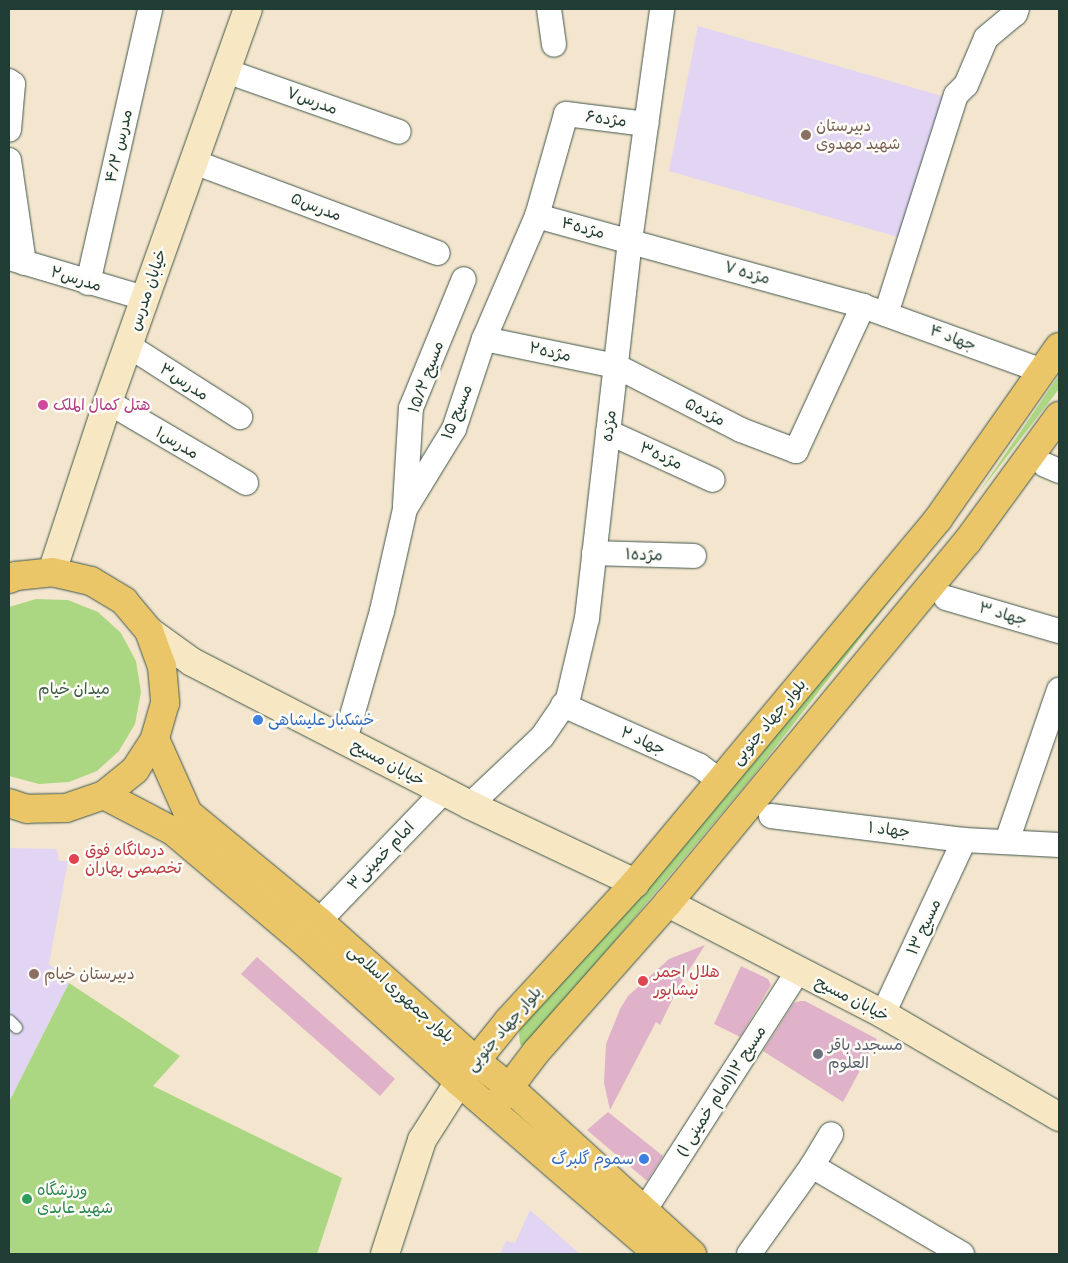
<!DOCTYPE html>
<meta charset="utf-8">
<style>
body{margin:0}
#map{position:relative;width:1068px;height:1263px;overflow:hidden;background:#f4e6ce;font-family:Itim,"Playpen Sans Arabic",sans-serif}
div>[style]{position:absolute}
.built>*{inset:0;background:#e2d4f3}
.green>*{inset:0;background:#acd782}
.building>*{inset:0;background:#dfb2c9}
.roads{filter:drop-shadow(0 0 1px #3f564b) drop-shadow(0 0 1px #3f564b)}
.lane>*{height:11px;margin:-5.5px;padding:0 5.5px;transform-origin:5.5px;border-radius:5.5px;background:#fff}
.street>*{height:24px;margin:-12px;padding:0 12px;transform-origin:12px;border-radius:12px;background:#fff}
.secondary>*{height:28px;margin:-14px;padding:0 14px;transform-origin:14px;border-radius:14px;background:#f7e8c3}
.primary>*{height:28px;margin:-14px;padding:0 14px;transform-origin:14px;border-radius:14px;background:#ebc669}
.dots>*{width:14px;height:14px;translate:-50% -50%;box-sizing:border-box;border:2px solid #fdfcf7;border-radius:50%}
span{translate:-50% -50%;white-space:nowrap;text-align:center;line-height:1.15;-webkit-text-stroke:5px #fdfcf7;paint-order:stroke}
.street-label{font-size:16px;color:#1f3d34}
.education-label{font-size:16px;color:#785e54}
.left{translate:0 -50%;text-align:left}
.hotel-label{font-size:16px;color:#b23c85}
.park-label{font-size:16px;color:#3b5c44}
.shop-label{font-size:16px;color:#366cbe}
.right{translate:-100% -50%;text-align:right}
.health-label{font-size:16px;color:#be3a42}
.worship-label{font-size:16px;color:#5b616d}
.leisure-label{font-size:16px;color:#27864d}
.frame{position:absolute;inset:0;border:10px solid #1f3d34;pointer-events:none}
</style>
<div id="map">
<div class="built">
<div style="clip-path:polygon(698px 26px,949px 98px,898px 237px,669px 171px)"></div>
<div style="clip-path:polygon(9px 848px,57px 849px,59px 861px,68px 861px,49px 964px,69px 983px,9px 1102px)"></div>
<div style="clip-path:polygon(530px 1210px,580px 1254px,500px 1254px,506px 1241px,515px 1243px)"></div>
</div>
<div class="green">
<div style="clip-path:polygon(1059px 375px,1059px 389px,978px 494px)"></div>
<div style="clip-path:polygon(936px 541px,753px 776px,525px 1048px,520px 1044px,519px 1034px,522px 1022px)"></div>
<div style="clip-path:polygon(36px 599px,68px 600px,98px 612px,121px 633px,136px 661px,141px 692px,135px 724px,119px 751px,97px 771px,69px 782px,39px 784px,9px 776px,9px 607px)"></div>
<div style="clip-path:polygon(69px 983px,180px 1056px,153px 1086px,342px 1178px,317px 1254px,9px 1254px,9px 1102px)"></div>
</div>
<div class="building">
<div style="clip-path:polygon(705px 945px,679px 986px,660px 1025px,656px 1022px,610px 1110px,604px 1083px,606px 1044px,620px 1009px,628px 996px,669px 959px)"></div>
<div style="clip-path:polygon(257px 957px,395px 1079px,380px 1096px,241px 974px)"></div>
<div style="clip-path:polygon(741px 966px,768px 979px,771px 985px,740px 1037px,714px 1024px)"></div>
<div style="clip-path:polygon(800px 1001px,805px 1001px,877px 1039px,843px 1102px,763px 1051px,794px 1003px)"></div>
<div style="clip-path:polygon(608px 1112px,663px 1156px,647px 1181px,587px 1130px)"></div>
</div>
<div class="roads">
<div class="lane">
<div style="left:9px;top:1020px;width:10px;rotate:45deg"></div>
</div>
<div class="street">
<div style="left:549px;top:9px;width:36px;rotate:82deg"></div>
<div style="left:226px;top:71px;width:183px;rotate:19.4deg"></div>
<div style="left:9px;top:81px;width:5px;rotate:37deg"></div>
<div style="left:13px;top:84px;width:46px;rotate:95deg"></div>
<div style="left:9px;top:160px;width:104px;rotate:81.7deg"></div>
<div style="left:194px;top:162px;width:260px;rotate:20.5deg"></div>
<div style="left:537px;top:216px;width:338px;rotate:15.4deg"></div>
<div style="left:863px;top:306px;width:191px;rotate:19.9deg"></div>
<div style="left:9px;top:258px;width:141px;rotate:16.5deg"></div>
<div style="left:88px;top:283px;width:281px;rotate:-77.2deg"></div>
<div style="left:886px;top:314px;width:230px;rotate:-72.3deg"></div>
<div style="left:956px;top:95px;width:14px;rotate:-45deg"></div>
<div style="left:966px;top:85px;width:51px;rotate:-66.9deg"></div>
<div style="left:986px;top:38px;width:38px;rotate:-40deg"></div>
<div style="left:1015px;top:14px;width:5px;rotate:-68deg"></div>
<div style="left:484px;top:339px;width:135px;rotate:11.6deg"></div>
<div style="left:616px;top:366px;width:140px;rotate:27.1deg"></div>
<div style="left:741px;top:430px;width:59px;rotate:20.9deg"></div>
<div style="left:796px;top:451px;width:160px;rotate:-65.2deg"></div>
<div style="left:129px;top:346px;width:132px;rotate:32.6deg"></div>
<div style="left:108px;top:402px;width:160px;rotate:30.4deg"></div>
<div style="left:608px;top:432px;width:115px;rotate:24.6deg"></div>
<div style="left:1045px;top:465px;width:15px;rotate:23deg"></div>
<div style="left:405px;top:505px;width:97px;rotate:-86.5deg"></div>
<div style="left:411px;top:408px;width:139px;rotate:-67.7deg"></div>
<div style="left:594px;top:553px;width:100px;rotate:1.7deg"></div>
<div style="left:946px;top:598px;width:118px;rotate:16.3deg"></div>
<div style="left:563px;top:705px;width:150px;rotate:24deg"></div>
<div style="left:700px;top:766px;width:25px;rotate:37deg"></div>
<div style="left:345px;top:740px;width:134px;rotate:-74deg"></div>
<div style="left:382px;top:611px;width:105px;rotate:-77.3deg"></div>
<div style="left:405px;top:509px;width:94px;rotate:-58.5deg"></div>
<div style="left:454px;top:429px;width:95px;rotate:-71.6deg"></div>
<div style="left:484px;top:339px;width:134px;rotate:-66.7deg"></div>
<div style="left:537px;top:216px;width:106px;rotate:-74.1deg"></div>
<div style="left:566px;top:114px;width:81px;rotate:7.1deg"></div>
<div style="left:470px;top:805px;width:99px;rotate:-43.4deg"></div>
<div style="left:542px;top:737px;width:46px;rotate:-55.6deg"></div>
<div style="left:568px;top:699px;width:83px;rotate:-76.8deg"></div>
<div style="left:587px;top:618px;width:379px;rotate:-83.5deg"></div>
<div style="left:630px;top:241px;width:234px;rotate:-82.1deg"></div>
<div style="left:771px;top:816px;width:194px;rotate:7.1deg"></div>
<div style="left:964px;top:840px;width:95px;rotate:3deg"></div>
<div style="left:1007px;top:841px;width:160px;rotate:-71deg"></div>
<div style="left:319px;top:921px;width:180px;rotate:-46.1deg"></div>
<div style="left:883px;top:1014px;width:192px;rotate:-65deg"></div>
<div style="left:812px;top:1166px;width:174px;rotate:30.4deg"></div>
<div style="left:644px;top:1211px;width:285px;rotate:-57.3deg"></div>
<div style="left:749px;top:1254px;width:108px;rotate:-54.4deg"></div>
<div style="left:812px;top:1166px;width:37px;rotate:-59deg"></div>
</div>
<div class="secondary">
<div style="left:52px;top:572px;width:179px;rotate:-71.8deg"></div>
<div style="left:108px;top:402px;width:417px;rotate:-70.4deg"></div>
<div style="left:149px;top:631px;width:53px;rotate:35.8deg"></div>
<div style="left:192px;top:662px;width:313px;rotate:27.2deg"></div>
<div style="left:470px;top:805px;width:183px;rotate:25.3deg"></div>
<div style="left:668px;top:903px;width:242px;rotate:27.3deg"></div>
<div style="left:883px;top:1014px;width:204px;rotate:30.3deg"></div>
<div style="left:385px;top:1254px;width:120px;rotate:-72deg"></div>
<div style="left:422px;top:1140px;width:69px;rotate:-57.5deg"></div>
</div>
<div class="primary">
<div style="left:9px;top:579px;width:8px;rotate:-23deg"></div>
<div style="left:16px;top:576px;width:36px;rotate:-6deg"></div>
<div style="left:52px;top:572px;width:40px;rotate:13deg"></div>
<div style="left:91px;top:581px;width:39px;rotate:31deg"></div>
<div style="left:124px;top:601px;width:39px;rotate:50deg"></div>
<div style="left:149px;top:631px;width:37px;rotate:70deg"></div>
<div style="left:162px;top:666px;width:37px;rotate:85deg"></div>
<div style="left:165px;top:703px;width:37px;rotate:106deg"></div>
<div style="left:155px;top:739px;width:37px;rotate:123deg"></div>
<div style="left:135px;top:770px;width:40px;rotate:141deg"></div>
<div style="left:104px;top:795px;width:40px;rotate:161.1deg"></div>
<div style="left:66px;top:808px;width:39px;rotate:179deg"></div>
<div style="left:27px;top:809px;width:19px;rotate:-162deg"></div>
<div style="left:155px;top:739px;width:81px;rotate:66deg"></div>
<div style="left:188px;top:813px;width:170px;rotate:39.5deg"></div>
<div style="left:319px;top:921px;width:210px;rotate:41.7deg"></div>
<div style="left:476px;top:1061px;width:42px;rotate:38.2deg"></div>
<div style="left:509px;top:1087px;width:248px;rotate:42.4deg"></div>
<div style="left:104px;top:795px;width:78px;rotate:27.6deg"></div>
<div style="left:173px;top:831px;width:170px;rotate:40.2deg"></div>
<div style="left:303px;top:941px;width:210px;rotate:42.1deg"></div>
<div style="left:459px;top:1082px;width:263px;rotate:40.8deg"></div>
<div style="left:459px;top:1082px;width:78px;rotate:-51.2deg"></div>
<div style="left:508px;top:1021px;width:188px;rotate:-47.4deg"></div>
<div style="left:635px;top:883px;width:474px;rotate:-50.2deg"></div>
<div style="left:938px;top:519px;width:210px;rotate:-54.9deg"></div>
<div style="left:492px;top:1110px;width:73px;rotate:-52.8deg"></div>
<div style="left:536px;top:1052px;width:199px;rotate:-48.5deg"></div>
<div style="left:668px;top:903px;width:469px;rotate:-50.4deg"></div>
<div style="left:967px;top:542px;width:156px;rotate:-53.9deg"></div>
</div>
</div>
<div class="dots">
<div style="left:806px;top:135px;background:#8d6e63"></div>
<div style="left:43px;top:405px;background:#d1479c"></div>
<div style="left:258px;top:720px;background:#3f7fe0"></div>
<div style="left:74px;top:859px;background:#e0444e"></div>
<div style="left:34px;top:974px;background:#8d6e63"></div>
<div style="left:643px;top:981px;background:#e0444e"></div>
<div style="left:818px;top:1054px;background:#6b7280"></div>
<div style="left:644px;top:1159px;background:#3f7fe0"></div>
<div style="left:27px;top:1199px;background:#2e9e5b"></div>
</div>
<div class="street-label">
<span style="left:312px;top:101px;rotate:20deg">مدرس۷</span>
<span style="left:606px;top:119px;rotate:7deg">مژده۶</span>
<span style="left:119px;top:146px;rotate:-77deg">مدرس ۴/۲</span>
<span style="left:316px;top:207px;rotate:21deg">مدرس۵</span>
<span style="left:583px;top:228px;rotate:15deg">مژده۴</span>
<span style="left:747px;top:273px;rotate:16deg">مژده ۷</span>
<span style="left:76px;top:279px;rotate:17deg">مدرس۲</span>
<span style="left:148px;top:290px;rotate:-71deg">خیابان مدرس</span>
<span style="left:953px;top:338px;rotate:20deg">جهاد ۴</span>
<span style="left:550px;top:352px;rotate:12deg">مژده۲</span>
<span style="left:426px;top:377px;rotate:-70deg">مسیح ۱۵/۲</span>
<span style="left:184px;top:382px;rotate:33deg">مدرس۳</span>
<span style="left:457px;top:412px;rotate:-68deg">مسیح ۱۵</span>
<span style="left:705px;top:412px;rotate:27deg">مژده۵</span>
<span style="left:609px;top:426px;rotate:-83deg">مژده</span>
<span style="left:177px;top:443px;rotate:31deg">مدرس۱</span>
<span style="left:661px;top:456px;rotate:24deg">مژده۳</span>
<span style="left:644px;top:555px;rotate:2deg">مژده۱</span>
<span style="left:1003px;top:614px;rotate:16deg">جهاد ۳</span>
<span style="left:769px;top:722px;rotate:-50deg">بلوار جهاد جنوبی</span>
<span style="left:643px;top:741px;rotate:24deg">جهاد ۲</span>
<span style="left:388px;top:763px;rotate:28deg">خیابان مسیح</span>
<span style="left:889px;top:830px;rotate:7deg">جهاد ۱</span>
<span style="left:381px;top:856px;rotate:-46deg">امام خمینی۳</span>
<span style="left:924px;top:927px;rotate:-65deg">مسیح ۱۳</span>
<span style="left:401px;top:994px;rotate:42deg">بلوار جمهوری اسلامی</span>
<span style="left:852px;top:999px;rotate:27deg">خیابان مسیح</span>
<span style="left:504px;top:1029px;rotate:-49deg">بلوار جهاد جنوبی</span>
<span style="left:721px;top:1091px;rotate:-57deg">مسیح ۱۲(امام خمینی ۱)</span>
</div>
<div class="education-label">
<span class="left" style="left:816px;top:135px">دبیرستان<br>شهید مهدوی</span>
<span class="left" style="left:44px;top:974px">دبیرستان خیام</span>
</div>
<div class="hotel-label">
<span class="left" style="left:53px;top:405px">هتل کمال الملک</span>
</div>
<div class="park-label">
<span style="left:74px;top:689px">میدان خیام</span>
</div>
<div class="shop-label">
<span class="left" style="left:268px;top:720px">خشکبار علیشاهی</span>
<span class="right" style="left:634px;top:1159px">سموم گلبرگ</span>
</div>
<div class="health-label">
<span class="left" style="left:85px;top:859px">درمانگاه فوق<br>تخصصی بهاران</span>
<span class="left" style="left:654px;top:981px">هلال احمر<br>نیشابور</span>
</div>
<div class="worship-label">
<span class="left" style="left:828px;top:1054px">مسجدد باقر<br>العلوم</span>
</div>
<div class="leisure-label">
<span class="left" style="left:37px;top:1199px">ورزشگاه<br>شهید عابدی</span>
</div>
<div class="frame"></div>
</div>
